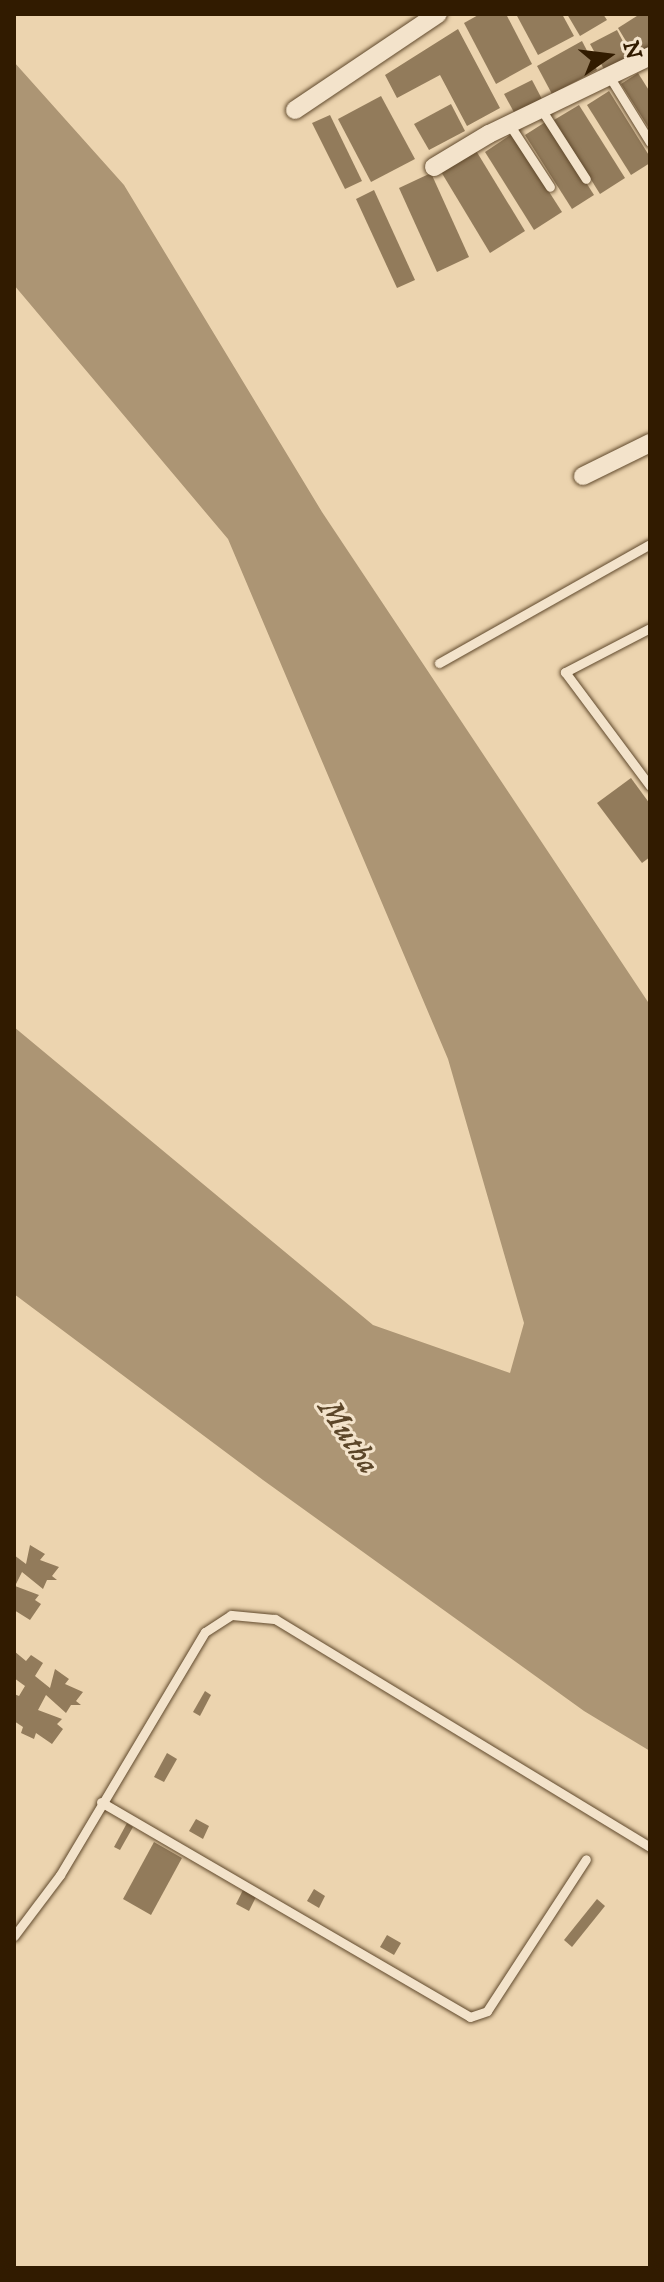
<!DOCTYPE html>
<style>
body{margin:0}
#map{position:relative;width:664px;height:2282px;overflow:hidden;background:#ecd4af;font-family:"IM FELL DW Pica",serif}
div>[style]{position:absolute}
.water>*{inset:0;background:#ac9574}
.building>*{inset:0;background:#927b5b}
.roads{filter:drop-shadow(0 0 2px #60492c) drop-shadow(0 0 2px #60492c)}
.service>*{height:9px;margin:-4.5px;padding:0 4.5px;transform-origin:4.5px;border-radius:4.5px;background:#f3e3cb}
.minor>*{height:18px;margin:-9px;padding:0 9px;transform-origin:9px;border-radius:9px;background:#f3e3cb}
span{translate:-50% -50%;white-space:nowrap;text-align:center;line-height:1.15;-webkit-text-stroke:6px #f3e3cb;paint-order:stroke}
.water-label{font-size:32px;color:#5c4629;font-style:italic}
.frame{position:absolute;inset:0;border:16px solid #311b00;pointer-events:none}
.north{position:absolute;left:568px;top:16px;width:80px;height:80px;-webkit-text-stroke:6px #f3e3cb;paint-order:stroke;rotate:76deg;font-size:22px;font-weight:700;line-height:32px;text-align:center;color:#311b00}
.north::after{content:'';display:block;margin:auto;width:28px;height:36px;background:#311b00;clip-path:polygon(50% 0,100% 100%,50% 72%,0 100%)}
</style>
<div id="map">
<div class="water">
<div style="clip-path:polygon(14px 62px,124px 185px,322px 512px,650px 1005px,650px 1751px,584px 1711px,263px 1480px,14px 1294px,14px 1027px,373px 1325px,510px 1373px,524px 1323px,448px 1059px,228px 539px,14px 285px)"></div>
</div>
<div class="building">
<div style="clip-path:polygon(480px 14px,506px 14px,532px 64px,496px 84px,464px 23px)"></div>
<div style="clip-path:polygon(516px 14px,562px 14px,574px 36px,538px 55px)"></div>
<div style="clip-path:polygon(567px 14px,603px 14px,607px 20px,580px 36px)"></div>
<div style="clip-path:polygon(640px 14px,650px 14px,650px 47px,635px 56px,618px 28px)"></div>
<div style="clip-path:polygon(458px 29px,500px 108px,467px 126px,440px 75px,397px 98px,385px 75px)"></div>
<div style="clip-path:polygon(617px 30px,631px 57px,605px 71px,590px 44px)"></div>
<div style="clip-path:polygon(582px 41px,597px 70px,552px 94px,537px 66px)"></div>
<div style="clip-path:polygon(638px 73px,650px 92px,650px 130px,621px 84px)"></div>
<div style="clip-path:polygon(532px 80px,543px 101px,516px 116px,504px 94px)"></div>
<div style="clip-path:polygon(609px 91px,650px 157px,650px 163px,631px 175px,587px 105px)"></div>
<div style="clip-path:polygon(381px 96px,415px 159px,371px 182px,338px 119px)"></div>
<div style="clip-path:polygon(451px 104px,465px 131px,429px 150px,414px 124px)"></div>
<div style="clip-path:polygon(579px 105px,625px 178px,600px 194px,554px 120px)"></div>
<div style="clip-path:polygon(330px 115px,362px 181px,345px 189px,312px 123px)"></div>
<div style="clip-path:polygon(547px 121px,594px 195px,572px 209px,525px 135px)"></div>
<div style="clip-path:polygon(512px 134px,562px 212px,534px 230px,485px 152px)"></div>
<div style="clip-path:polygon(475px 149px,525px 231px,490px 253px,440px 170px)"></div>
<div style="clip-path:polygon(431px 173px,469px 257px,437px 272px,399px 188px)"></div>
<div style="clip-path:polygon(374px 190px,415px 280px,397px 288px,356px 199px)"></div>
<div style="clip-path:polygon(631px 778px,650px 804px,650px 857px,642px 863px,597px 803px)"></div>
<div style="clip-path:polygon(30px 1545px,45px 1554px,40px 1560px,59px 1567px,52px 1576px,57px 1580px,47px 1580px,43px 1589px,22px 1572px,15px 1586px,39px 1595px,35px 1600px,41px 1604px,30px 1620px,14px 1610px,14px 1555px,26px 1564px)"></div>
<div style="clip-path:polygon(14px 1651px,26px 1661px,31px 1655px,43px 1663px,35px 1676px,50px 1688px,55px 1669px,69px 1679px,65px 1684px,83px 1692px,76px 1701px,81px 1705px,71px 1705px,66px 1713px,46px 1695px,38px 1710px,62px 1719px,57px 1724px,63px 1729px,52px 1744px,36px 1733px,34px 1739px,21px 1733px,23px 1727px,14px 1721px,14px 1694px,19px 1696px,25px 1686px,14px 1678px)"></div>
<div style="clip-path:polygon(205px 1691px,211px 1695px,200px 1716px,193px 1712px)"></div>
<div style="clip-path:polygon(167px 1753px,177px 1759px,164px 1782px,154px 1777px)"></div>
<div style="clip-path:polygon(196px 1819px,209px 1826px,203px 1839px,189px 1831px)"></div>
<div style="clip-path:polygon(127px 1823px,133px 1827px,120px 1850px,114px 1847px)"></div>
<div style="clip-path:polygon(154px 1842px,182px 1858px,151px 1915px,123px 1899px)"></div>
<div style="clip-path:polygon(314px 1889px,325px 1896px,319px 1908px,307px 1901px)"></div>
<div style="clip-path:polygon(243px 1890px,256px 1897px,249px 1911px,236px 1904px)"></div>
<div style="clip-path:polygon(597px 1899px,605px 1906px,572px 1947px,564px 1940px)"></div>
<div style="clip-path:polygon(387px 1935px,401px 1943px,394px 1955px,380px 1947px)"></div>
</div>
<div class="roads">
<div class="service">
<div style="left:609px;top:76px;width:78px;rotate:58.2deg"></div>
<div style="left:541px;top:109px;width:83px;rotate:57.3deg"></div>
<div style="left:509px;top:124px;width:75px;rotate:56.9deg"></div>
<div style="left:650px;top:628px;width:96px;rotate:152.6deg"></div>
<div style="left:565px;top:672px;width:142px;rotate:53.3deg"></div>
<div style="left:439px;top:663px;width:242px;rotate:-29.4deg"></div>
<div style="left:101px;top:1802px;width:427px;rotate:30.2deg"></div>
<div style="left:470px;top:2017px;width:18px;rotate:-19deg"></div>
<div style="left:487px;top:2011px;width:181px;rotate:-56.9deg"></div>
<div style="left:14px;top:1936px;width:76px;rotate:-53deg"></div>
<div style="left:60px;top:1875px;width:283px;rotate:-59.2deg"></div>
<div style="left:205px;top:1632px;width:31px;rotate:-33deg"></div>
<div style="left:231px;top:1615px;width:44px;rotate:5.2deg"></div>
<div style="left:275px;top:1619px;width:439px;rotate:31.3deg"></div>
</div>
<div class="minor">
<div style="left:295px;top:110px;width:172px;rotate:-33.9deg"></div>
<div style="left:434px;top:167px;width:64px;rotate:-31deg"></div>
<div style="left:489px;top:134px;width:179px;rotate:-25.8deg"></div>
<div style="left:583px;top:476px;width:75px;rotate:-26.2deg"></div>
</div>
</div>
<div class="water-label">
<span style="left:348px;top:1437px;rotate:56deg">Mutha</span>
</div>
<div class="frame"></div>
<div class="north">N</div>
</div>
